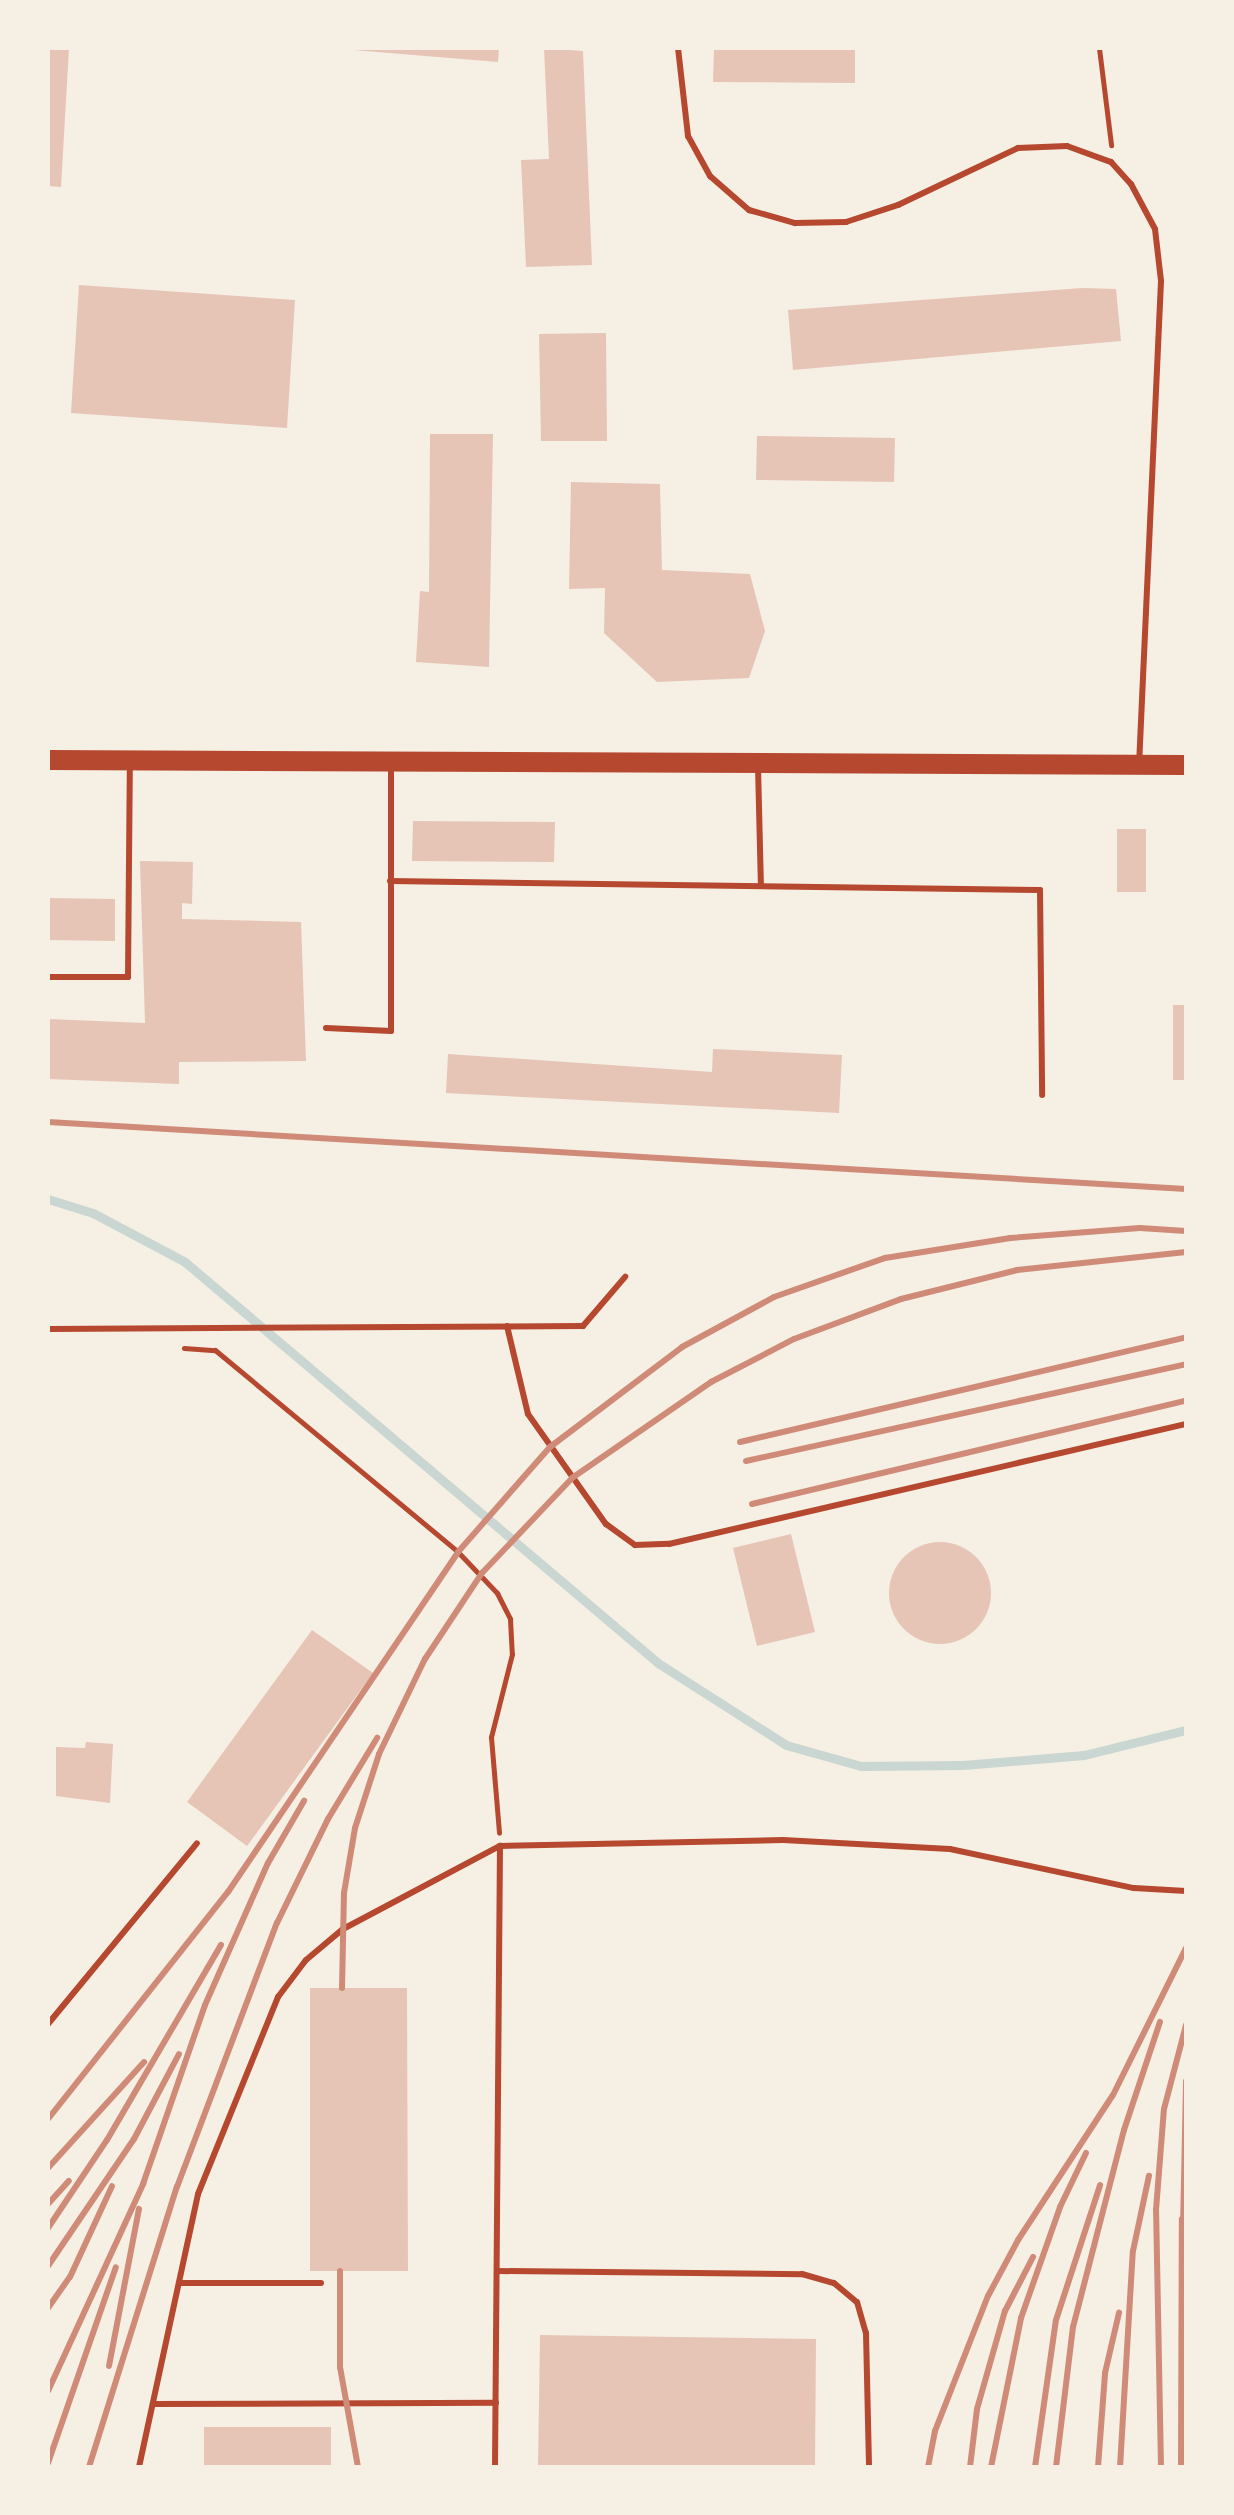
<!DOCTYPE html>
<style>
body{margin:0}
#map{position:relative;width:1234px;height:2515px;overflow:hidden;background:#f6efe4;font-family:Arial,sans-serif}
div>[style]{position:absolute}
.stream>*{height:9px;margin:-4.5px;padding:0 4.5px;transform-origin:4.5px;border-radius:4.5px;background:#c9d6d2}
.building>*{inset:0;background:#e6c5b7}
.round{border-radius:50%}
.path>*{height:5px;margin:-2.5px;padding:0 2.5px;transform-origin:2.5px;border-radius:2.5px;background:#b5482f}
.service>*{height:6px;margin:-3px;padding:0 3px;transform-origin:3px;border-radius:3px;background:#b5482f}
.primary>*{height:20px;margin:-10px;padding:0 10px;transform-origin:10px;border-radius:10px;background:#b5482f}
.rail>*{height:6px;margin:-3px;padding:0 3px;transform-origin:3px;border-radius:3px;background:#cf8b77}
span{translate:-50% -50%;white-space:nowrap;text-align:center;line-height:1.15;-webkit-text-stroke:8px #f6efe4;paint-order:stroke}
.frame{position:absolute;inset:0;border:50px solid #f6efe4;pointer-events:none}
</style>
<div id="map">
<div class="stream">
<div style="left:48px;top:1199px;width:47px;rotate:17.3deg"></div>
<div style="left:93px;top:1213px;width:104px;rotate:28deg"></div>
<div style="left:185px;top:1262px;width:620px;rotate:40.29deg"></div>
<div style="left:658px;top:1663px;width:152px;rotate:32.6deg"></div>
<div style="left:786px;top:1745px;width:78px;rotate:15.6deg"></div>
<div style="left:861px;top:1766px;width:102px;rotate:-0.6deg"></div>
<div style="left:963px;top:1765px;width:121px;rotate:-4.7deg"></div>
<div style="left:1084px;top:1755px;width:105px;rotate:-13.8deg"></div>
</div>
<div class="building">
<div style="clip-path:polygon(48px 48px,69px 48px,61px 187px,48px 186px)"></div>
<div style="clip-path:polygon(329px 48px,499px 48px,498px 62px)"></div>
<div style="clip-path:polygon(544px 48px,583px 51px,592px 265px,526px 267px,521px 160px,549px 159px)"></div>
<div style="clip-path:polygon(714px 48px,855px 48px,855px 83px,713px 82px)"></div>
<div style="clip-path:polygon(79px 285px,295px 300px,287px 428px,71px 413px)"></div>
<div style="clip-path:polygon(1082px 288px,1116px 289px,1121px 341px,793px 370px,788px 310px)"></div>
<div style="clip-path:polygon(606px 333px,607px 441px,541px 441px,539px 334px)"></div>
<div style="clip-path:polygon(430px 434px,493px 434px,489px 667px,416px 662px,420px 591px,429px 592px)"></div>
<div style="clip-path:polygon(757px 436px,895px 438px,894px 482px,756px 480px)"></div>
<div style="clip-path:polygon(571px 482px,660px 484px,662px 570px,750px 574px,765px 631px,749px 678px,657px 682px,604px 633px,605px 588px,569px 589px)"></div>
<div style="clip-path:polygon(413px 821px,555px 822px,554px 862px,412px 861px)"></div>
<div style="clip-path:polygon(1117px 829px,1146px 829px,1146px 892px,1117px 892px)"></div>
<div style="clip-path:polygon(140px 861px,193px 862px,192px 904px,182px 903px,182px 919px,301px 922px,306px 1061px,179px 1062px,179px 1084px,48px 1079px,48px 1019px,145px 1023px)"></div>
<div style="clip-path:polygon(48px 898px,115px 899px,115px 941px,48px 940px)"></div>
<div style="clip-path:polygon(1173px 1005px,1186px 1005px,1186px 1080px,1173px 1080px)"></div>
<div style="clip-path:polygon(713px 1049px,842px 1055px,839px 1113px,446px 1093px,448px 1054px,712px 1072px)"></div>
<div style="clip-path:polygon(791px 1534px,815px 1632px,757px 1646px,733px 1548px)"></div>
<div class="round" style="left:889px;top:1542px;width:102px;height:102px"></div>
<div style="clip-path:polygon(312px 1630px,373px 1673px,247px 1846px,187px 1802px)"></div>
<div style="clip-path:polygon(86px 1742px,113px 1744px,110px 1803px,56px 1796px,56px 1747px,85px 1748px)"></div>
<div style="clip-path:polygon(310px 1988px,407px 1988px,408px 2271px,310px 2271px)"></div>
<div style="clip-path:polygon(540px 2335px,816px 2339px,815px 2467px,538px 2467px)"></div>
<div style="clip-path:polygon(204px 2427px,331px 2427px,331px 2467px,204px 2467px)"></div>
</div>
<div class="path">
<div style="left:1099px;top:48px;width:98px;rotate:82.9deg"></div>
<div style="left:184px;top:1348px;width:31px;rotate:4deg"></div>
<div style="left:215px;top:1350px;width:316px;rotate:39.7deg"></div>
<div style="left:458px;top:1552px;width:57px;rotate:46.4deg"></div>
<div style="left:497px;top:1593px;width:29px;rotate:63deg"></div>
<div style="left:510px;top:1619px;width:35px;rotate:87deg"></div>
<div style="left:512px;top:1654px;width:86px;rotate:104.2deg"></div>
<div style="left:491px;top:1737px;width:96px;rotate:85.2deg"></div>
</div>
<div class="service">
<div style="left:678px;top:48px;width:89px;rotate:83.5deg"></div>
<div style="left:688px;top:136px;width:46px;rotate:61.2deg"></div>
<div style="left:710px;top:176px;width:52px;rotate:41.1deg"></div>
<div style="left:749px;top:210px;width:48px;rotate:15.8deg"></div>
<div style="left:795px;top:223px;width:51px;rotate:-1.1deg"></div>
<div style="left:846px;top:222px;width:55px;rotate:-18.1deg"></div>
<div style="left:898px;top:205px;width:133px;rotate:-25.4deg"></div>
<div style="left:1018px;top:148px;width:49px;rotate:-2.3deg"></div>
<div style="left:1067px;top:146px;width:47px;rotate:20deg"></div>
<div style="left:1111px;top:162px;width:30px;rotate:48deg"></div>
<div style="left:1131px;top:184px;width:51px;rotate:61.9deg"></div>
<div style="left:1155px;top:229px;width:52px;rotate:83.4deg"></div>
<div style="left:1161px;top:281px;width:480px;rotate:92.6deg"></div>
<div style="left:758px;top:766px;width:120px;rotate:88.6deg"></div>
<div style="left:390px;top:881px;width:650px;rotate:0.79deg"></div>
<div style="left:1040px;top:890px;width:205px;rotate:89.4deg"></div>
<div style="left:48px;top:977px;width:80px"></div>
<div style="left:128px;top:977px;width:212px;rotate:-89.5deg"></div>
<div style="left:326px;top:1028px;width:65px;rotate:2.6deg"></div>
<div style="left:391px;top:1031px;width:267px;rotate:-90deg"></div>
<div style="left:507px;top:1326px;width:90px;rotate:76.6deg"></div>
<div style="left:528px;top:1414px;width:135px;rotate:54.7deg"></div>
<div style="left:606px;top:1524px;width:36px;rotate:36deg"></div>
<div style="left:635px;top:1545px;width:34px;rotate:-2deg"></div>
<div style="left:669px;top:1544px;width:531px;rotate:-13.07deg"></div>
<div style="left:48px;top:1329px;width:535px;rotate:-0.32deg"></div>
<div style="left:583px;top:1326px;width:65px;rotate:-49.4deg"></div>
<div style="left:48px;top:2024px;width:234px;rotate:-50.5deg"></div>
<div style="left:498px;top:2271px;width:304px;rotate:0.6deg"></div>
<div style="left:802px;top:2274px;width:33px;rotate:16deg"></div>
<div style="left:834px;top:2283px;width:30px;rotate:40deg"></div>
<div style="left:857px;top:2302px;width:32px;rotate:74deg"></div>
<div style="left:866px;top:2333px;width:134px;rotate:88.7deg"></div>
<div style="left:179px;top:2283px;width:142px"></div>
<div style="left:153px;top:2404px;width:343px;rotate:-0.2deg"></div>
<div style="left:139px;top:2467px;width:279px;rotate:-77.8deg"></div>
<div style="left:198px;top:2194px;width:213px;rotate:-67.9deg"></div>
<div style="left:278px;top:1997px;width:46px;rotate:-52.9deg"></div>
<div style="left:306px;top:1960px;width:48px;rotate:-40deg"></div>
<div style="left:343px;top:1929px;width:178px;rotate:-27.9deg"></div>
<div style="left:500px;top:1846px;width:283px;rotate:-1.2deg"></div>
<div style="left:783px;top:1840px;width:167px;rotate:3.1deg"></div>
<div style="left:950px;top:1849px;width:188px;rotate:12deg"></div>
<div style="left:1134px;top:1888px;width:52px;rotate:3.3deg"></div>
<div style="left:495px;top:2467px;width:621px;rotate:-89.54deg"></div>
</div>
<div class="primary">
<div style="left:48px;top:760px;width:1138px;rotate:0.25deg"></div>
</div>
<div class="rail">
<div style="left:48px;top:1122px;width:1140px;rotate:3.37deg"></div>
<div style="left:740px;top:1442px;width:458px;rotate:-13.2deg"></div>
<div style="left:746px;top:1461px;width:451px;rotate:-12.4deg"></div>
<div style="left:752px;top:1504px;width:446px;rotate:-13.4deg"></div>
<div style="left:342px;top:1988px;width:95px;rotate:-88.8deg"></div>
<div style="left:344px;top:1893px;width:66px;rotate:-80.4deg"></div>
<div style="left:355px;top:1828px;width:78px;rotate:-72deg"></div>
<div style="left:379px;top:1754px;width:106px;rotate:-64.2deg"></div>
<div style="left:425px;top:1659px;width:103px;rotate:-56.5deg"></div>
<div style="left:482px;top:1573px;width:131px;rotate:-46.5deg"></div>
<div style="left:572px;top:1478px;width:169px;rotate:-34.6deg"></div>
<div style="left:711px;top:1382px;width:93px;rotate:-27.4deg"></div>
<div style="left:794px;top:1339px;width:114px;rotate:-20.5deg"></div>
<div style="left:901px;top:1299px;width:120px;rotate:-14deg"></div>
<div style="left:1017px;top:1270px;width:170px;rotate:-6.1deg"></div>
<div style="left:48px;top:2119px;width:290px;rotate:-51.6deg"></div>
<div style="left:228px;top:1892px;width:410px;rotate:-55.9deg"></div>
<div style="left:458px;top:1552px;width:140px;rotate:-48.8deg"></div>
<div style="left:550px;top:1447px;width:166px;rotate:-37.1deg"></div>
<div style="left:682px;top:1347px;width:105px;rotate:-28.5deg"></div>
<div style="left:774px;top:1297px;width:118px;rotate:-19.4deg"></div>
<div style="left:885px;top:1258px;width:127px;rotate:-9.1deg"></div>
<div style="left:1010px;top:1238px;width:130px;rotate:-4.4deg"></div>
<div style="left:1140px;top:1228px;width:46px;rotate:3.7deg"></div>
<div style="left:48px;top:2168px;width:143px;rotate:-47.8deg"></div>
<div style="left:48px;top:2204px;width:31px;rotate:-48deg"></div>
<div style="left:48px;top:2228px;width:106px;rotate:-56.2deg"></div>
<div style="left:107px;top:2140px;width:226px;rotate:-59.7deg"></div>
<div style="left:1183px;top:2228px;width:147px;rotate:-88.8deg"></div>
<div style="left:48px;top:2266px;width:153px;rotate:-55.9deg"></div>
<div style="left:134px;top:2139px;width:96px;rotate:-62.1deg"></div>
<div style="left:340px;top:2271px;width:96px;rotate:90deg"></div>
<div style="left:340px;top:2367px;width:102px;rotate:79.8deg"></div>
<div style="left:48px;top:2308px;width:38px;rotate:-55deg"></div>
<div style="left:70px;top:2277px;width:100px;rotate:-65.2deg"></div>
<div style="left:109px;top:2366px;width:160px;rotate:-79.2deg"></div>
<div style="left:48px;top:2391px;width:228px;rotate:-65.3deg"></div>
<div style="left:143px;top:2184px;width:189px;rotate:-70.9deg"></div>
<div style="left:205px;top:2005px;width:155px;rotate:-66.1deg"></div>
<div style="left:268px;top:1863px;width:72px;rotate:-59.9deg"></div>
<div style="left:48px;top:2463px;width:207px;rotate:-70.9deg"></div>
<div style="left:89px;top:2467px;width:294px;rotate:-72.6deg"></div>
<div style="left:177px;top:2187px;width:282px;rotate:-69.3deg"></div>
<div style="left:277px;top:1923px;width:116px;rotate:-63.9deg"></div>
<div style="left:328px;top:1819px;width:95px;rotate:-58.8deg"></div>
<div style="left:928px;top:2467px;width:37px;rotate:-79deg"></div>
<div style="left:935px;top:2431px;width:145px;rotate:-68.6deg"></div>
<div style="left:988px;top:2296px;width:64px;rotate:-61.8deg"></div>
<div style="left:1018px;top:2240px;width:173px;rotate:-56.8deg"></div>
<div style="left:1113px;top:2095px;width:164px;rotate:-63.6deg"></div>
<div style="left:970px;top:2467px;width:58px;rotate:-83.1deg"></div>
<div style="left:977px;top:2409px;width:102px;rotate:-74.1deg"></div>
<div style="left:1005px;top:2311px;width:61px;rotate:-62.6deg"></div>
<div style="left:991px;top:2467px;width:152px;rotate:-78.6deg"></div>
<div style="left:1021px;top:2318px;width:118px;rotate:-70.6deg"></div>
<div style="left:1060px;top:2207px;width:60px;rotate:-64.3deg"></div>
<div style="left:1035px;top:2467px;width:148px;rotate:-81.9deg"></div>
<div style="left:1056px;top:2320px;width:142px;rotate:-71.9deg"></div>
<div style="left:1056px;top:2467px;width:141px;rotate:-83.1deg"></div>
<div style="left:1073px;top:2327px;width:203px;rotate:-75.5deg"></div>
<div style="left:1124px;top:2130px;width:114px;rotate:-71.6deg"></div>
<div style="left:1098px;top:2467px;width:94px;rotate:-85.7deg"></div>
<div style="left:1105px;top:2373px;width:62px;rotate:-76.9deg"></div>
<div style="left:1120px;top:2467px;width:216px;rotate:-86.6deg"></div>
<div style="left:1133px;top:2251px;width:77px;rotate:-78deg"></div>
<div style="left:1161px;top:2467px;width:257px;rotate:-91.1deg"></div>
<div style="left:1156px;top:2210px;width:101px;rotate:-85.5deg"></div>
<div style="left:1164px;top:2109px;width:87px;rotate:-75.3deg"></div>
<div style="left:1181px;top:2467px;width:248px;rotate:-89.8deg"></div>
</div>
<div class="frame"></div>
</div>
